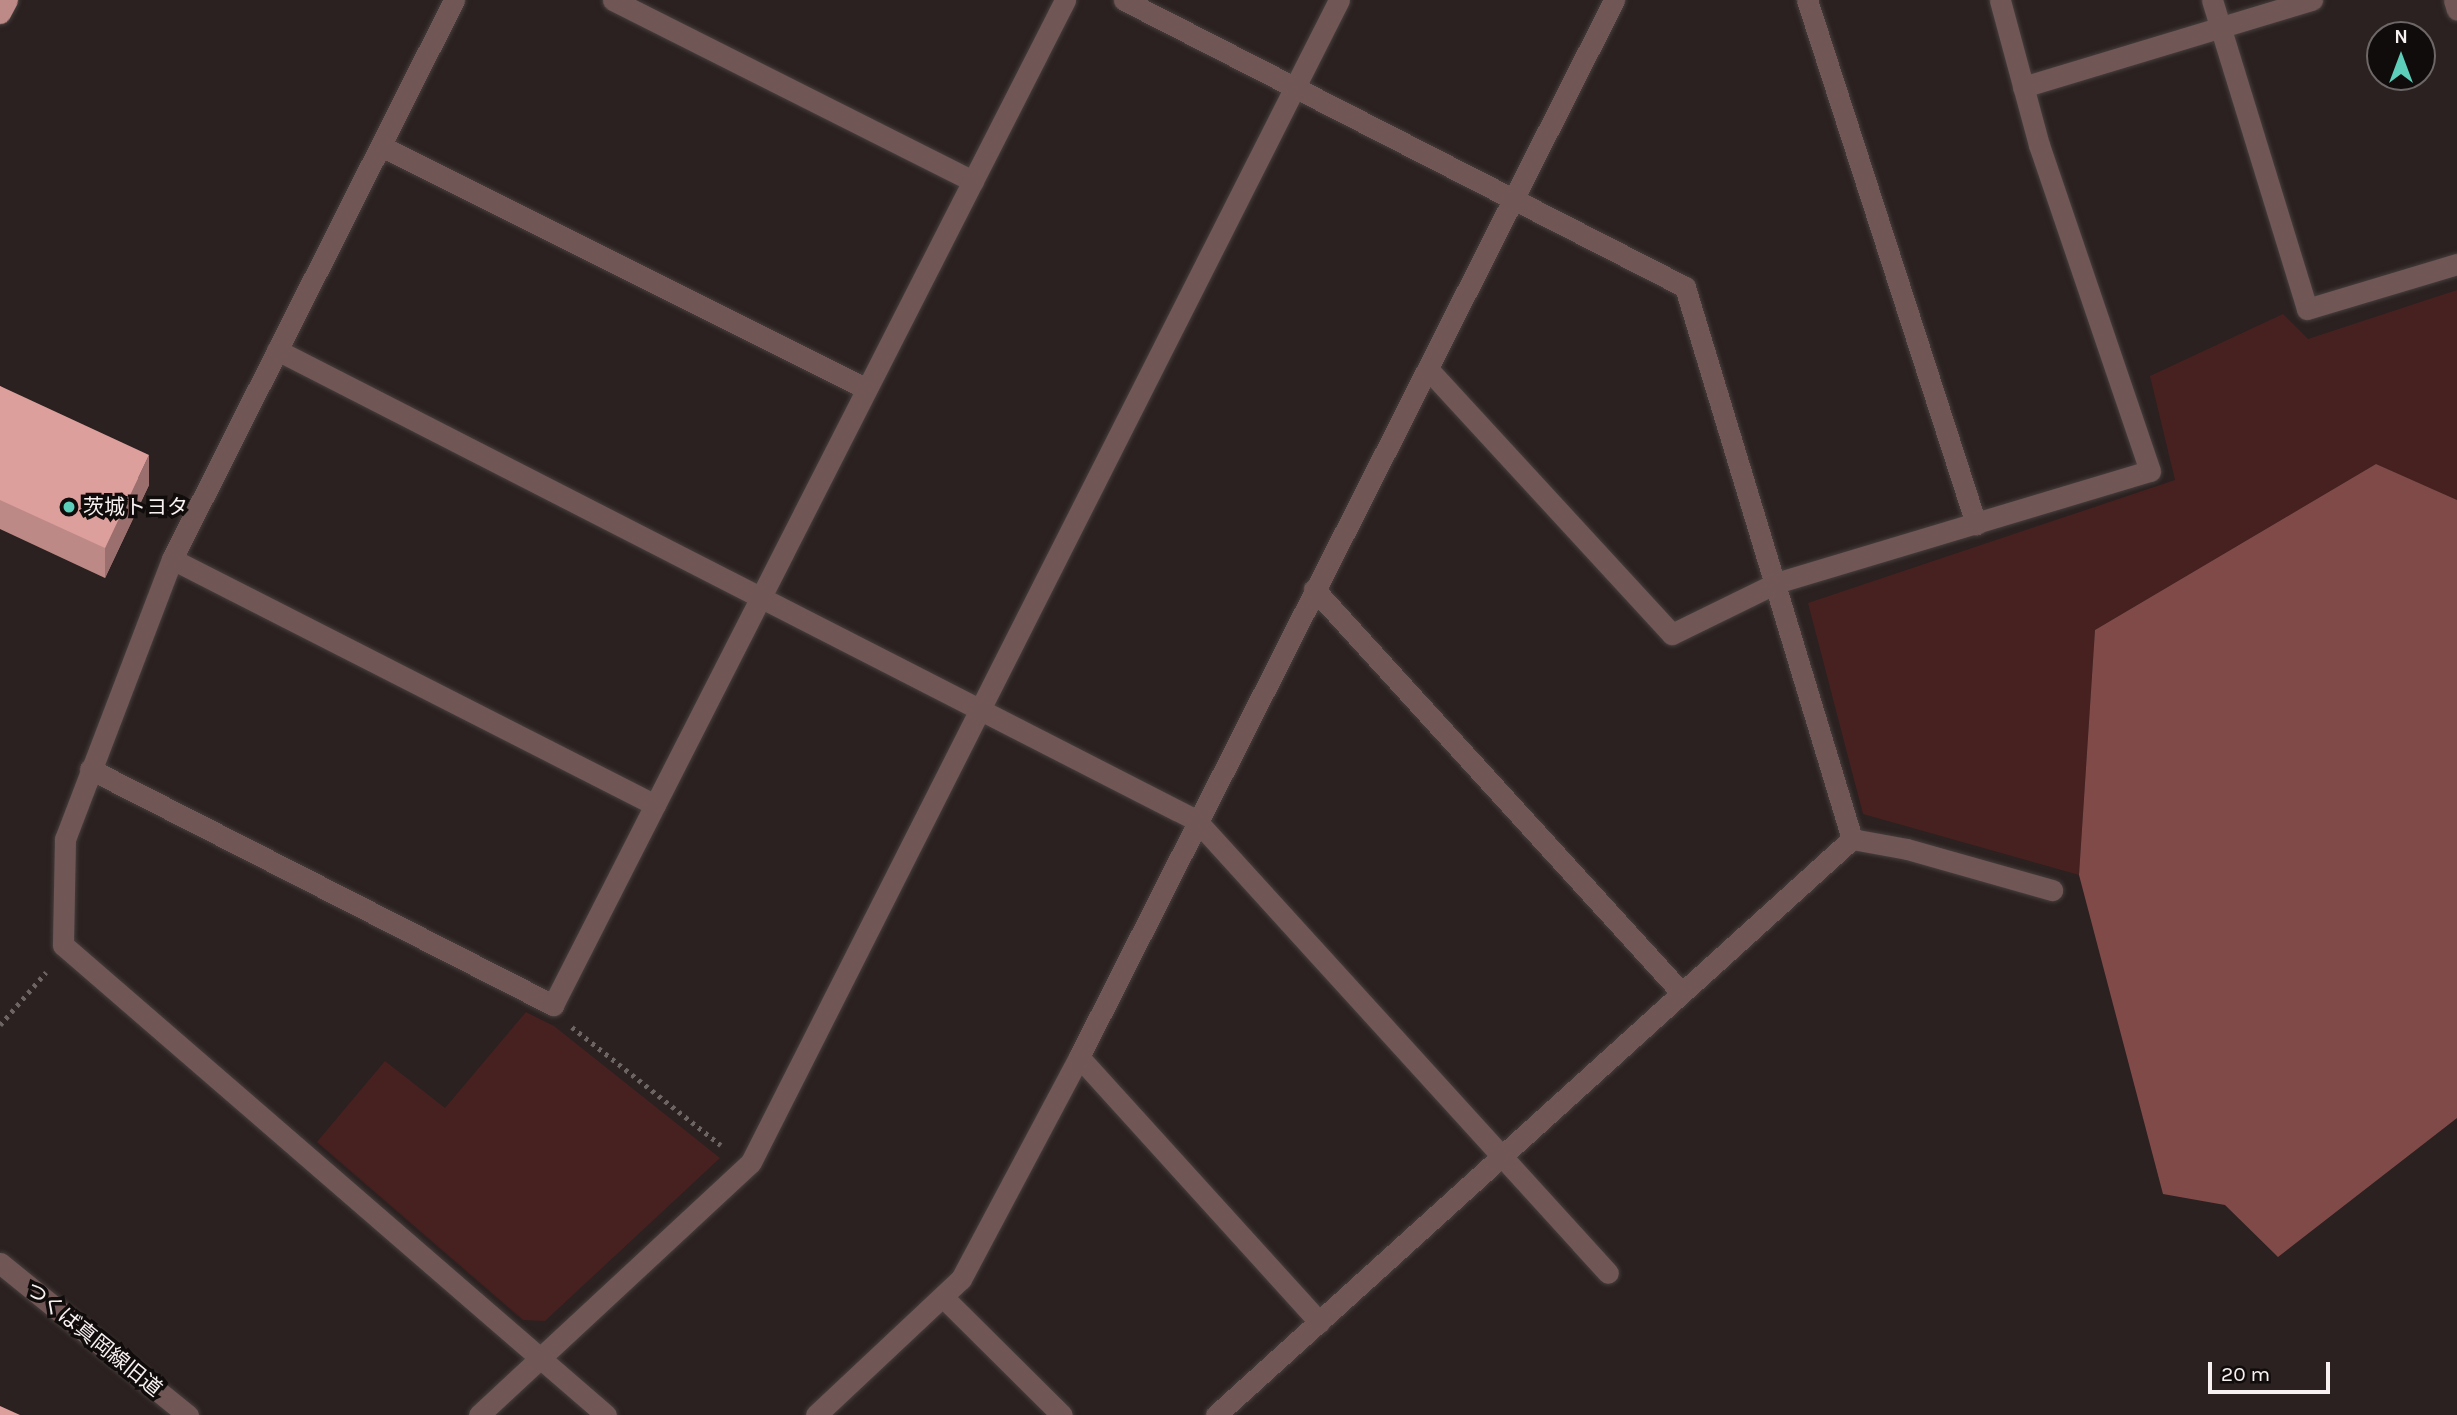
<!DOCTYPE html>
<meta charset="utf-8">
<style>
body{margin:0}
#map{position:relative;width:2457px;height:1415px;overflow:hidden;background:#2a2120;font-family:Karla,"Noto Sans JP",sans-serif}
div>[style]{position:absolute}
.green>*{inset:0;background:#472120}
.forest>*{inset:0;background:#804a49}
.path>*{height:4.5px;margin-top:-2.25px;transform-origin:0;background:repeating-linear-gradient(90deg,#6d6464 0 3.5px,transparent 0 8.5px)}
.roads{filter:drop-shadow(0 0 2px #473e3d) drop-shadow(0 0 2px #473e3d)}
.minor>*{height:21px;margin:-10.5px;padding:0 10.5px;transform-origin:10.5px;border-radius:10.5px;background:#705756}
.major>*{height:21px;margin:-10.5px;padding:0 10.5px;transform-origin:10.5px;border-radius:10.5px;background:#bd8a87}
.wall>*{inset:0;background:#bd8986}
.shaded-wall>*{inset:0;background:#9a6f6d}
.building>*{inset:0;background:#dc9f9c}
.dots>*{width:19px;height:19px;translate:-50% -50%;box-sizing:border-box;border:4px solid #100c0b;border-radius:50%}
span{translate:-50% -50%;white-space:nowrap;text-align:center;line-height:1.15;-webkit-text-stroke:7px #100c0b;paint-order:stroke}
.poi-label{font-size:21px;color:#f8f1f1}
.left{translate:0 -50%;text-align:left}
.street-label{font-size:21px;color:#f8f1f1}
.north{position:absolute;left:2366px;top:21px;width:70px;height:70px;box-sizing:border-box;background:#100c0b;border:2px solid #6d6867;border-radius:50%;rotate:0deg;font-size:19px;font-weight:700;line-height:28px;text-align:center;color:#f8f1f1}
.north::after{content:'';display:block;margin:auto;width:24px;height:32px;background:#5dceb9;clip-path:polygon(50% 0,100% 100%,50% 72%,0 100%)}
.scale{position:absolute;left:2208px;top:1362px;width:122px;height:32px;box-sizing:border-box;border:4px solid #f8f1f1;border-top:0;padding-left:9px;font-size:21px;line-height:24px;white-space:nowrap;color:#f8f1f1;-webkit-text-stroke:5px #100c0b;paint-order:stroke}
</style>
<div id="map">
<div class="green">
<div style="clip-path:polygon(2457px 290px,2457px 500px,2376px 464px,2095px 630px,2079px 875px,1863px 814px,1808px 603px,2175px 480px,2150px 376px,2283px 314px,2308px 339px)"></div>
<div style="clip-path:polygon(526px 1012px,554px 1026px,720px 1158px,545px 1321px,523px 1320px,317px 1142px,385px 1061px,445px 1108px)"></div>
</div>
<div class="forest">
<div style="clip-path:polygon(2376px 464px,2457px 500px,2457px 1118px,2278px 1257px,2225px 1205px,2163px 1194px,2079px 875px,2095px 630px)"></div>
</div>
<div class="path">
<div style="left:0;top:1025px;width:70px;rotate:-49deg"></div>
<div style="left:572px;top:1027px;width:190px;rotate:38.4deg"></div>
</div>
<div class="roads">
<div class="minor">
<div style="left:454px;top:0;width:626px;rotate:116.77deg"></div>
<div style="left:172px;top:559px;width:300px;rotate:110.9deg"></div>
<div style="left:65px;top:839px;width:106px;rotate:91.1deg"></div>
<div style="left:63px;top:945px;width:718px;rotate:40.88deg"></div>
<div style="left:613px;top:0;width:403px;rotate:26.7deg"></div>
<div style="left:1124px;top:0;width:630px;rotate:27.09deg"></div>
<div style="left:1685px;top:287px;width:577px;rotate:73.17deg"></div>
<div style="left:1807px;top:0;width:551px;rotate:72.12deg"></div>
<div style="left:2212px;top:0;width:323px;rotate:72.9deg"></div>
<div style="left:2307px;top:309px;width:157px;rotate:-16.7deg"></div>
<div style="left:2454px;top:0;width:10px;rotate:73deg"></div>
<div style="left:2023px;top:87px;width:302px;rotate:-16.8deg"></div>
<div style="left:381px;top:146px;width:543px;rotate:26.57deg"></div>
<div style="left:277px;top:350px;width:1032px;rotate:27.09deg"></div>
<div style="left:1196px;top:820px;width:612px;rotate:47.71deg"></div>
<div style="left:1428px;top:369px;width:360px;rotate:47.4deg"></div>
<div style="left:1672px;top:634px;width:116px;rotate:-26.1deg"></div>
<div style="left:1776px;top:583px;width:390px;rotate:-16.7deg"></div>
<div style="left:2150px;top:471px;width:344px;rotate:-108.8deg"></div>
<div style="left:2039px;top:145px;width:150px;rotate:-105.1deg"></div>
<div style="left:172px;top:559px;width:542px;rotate:26.99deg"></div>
<div style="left:1314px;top:589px;width:545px;rotate:47.68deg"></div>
<div style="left:90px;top:769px;width:520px;rotate:27.01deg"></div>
<div style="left:553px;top:1005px;width:1128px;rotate:-63deg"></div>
<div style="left:1852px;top:839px;width:56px;rotate:10.3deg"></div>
<div style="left:1907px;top:849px;width:151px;rotate:15.8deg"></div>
<div style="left:1079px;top:1057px;width:358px;rotate:47.8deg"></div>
<div style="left:0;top:1263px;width:242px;rotate:39deg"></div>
<div style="left:944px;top:1298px;width:166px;rotate:44.8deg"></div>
<div style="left:479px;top:1415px;width:371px;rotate:-42.9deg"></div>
<div style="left:751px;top:1162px;width:1302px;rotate:-63.16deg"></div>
<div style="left:816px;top:1415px;width:199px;rotate:-43.2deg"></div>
<div style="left:961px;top:1279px;width:251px;rotate:-62deg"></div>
<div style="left:1079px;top:1057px;width:1185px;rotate:-63.15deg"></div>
<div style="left:1216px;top:1415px;width:858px;rotate:-42.17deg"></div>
</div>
<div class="major">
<div style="left:0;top:13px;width:15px;rotate:-62deg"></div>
</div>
</div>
<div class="wall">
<div style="clip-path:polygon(0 386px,149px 485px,105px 578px,0 529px)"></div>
</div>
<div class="shaded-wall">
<div style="clip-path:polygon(149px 455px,149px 485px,105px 578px,105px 548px)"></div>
</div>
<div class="building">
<div style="clip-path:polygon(0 386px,149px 455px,105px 548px,0 500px)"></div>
<div style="clip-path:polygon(0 1406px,20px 1415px,0 1415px)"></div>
</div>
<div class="dots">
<div style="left:69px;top:507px;background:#5dceb9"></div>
</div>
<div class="poi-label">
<span class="left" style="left:83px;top:507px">茨城トヨタ</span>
</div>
<div class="street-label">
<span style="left:94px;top:1339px;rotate:39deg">つくば真岡線旧道</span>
</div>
<div class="north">N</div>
<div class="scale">20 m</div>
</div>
